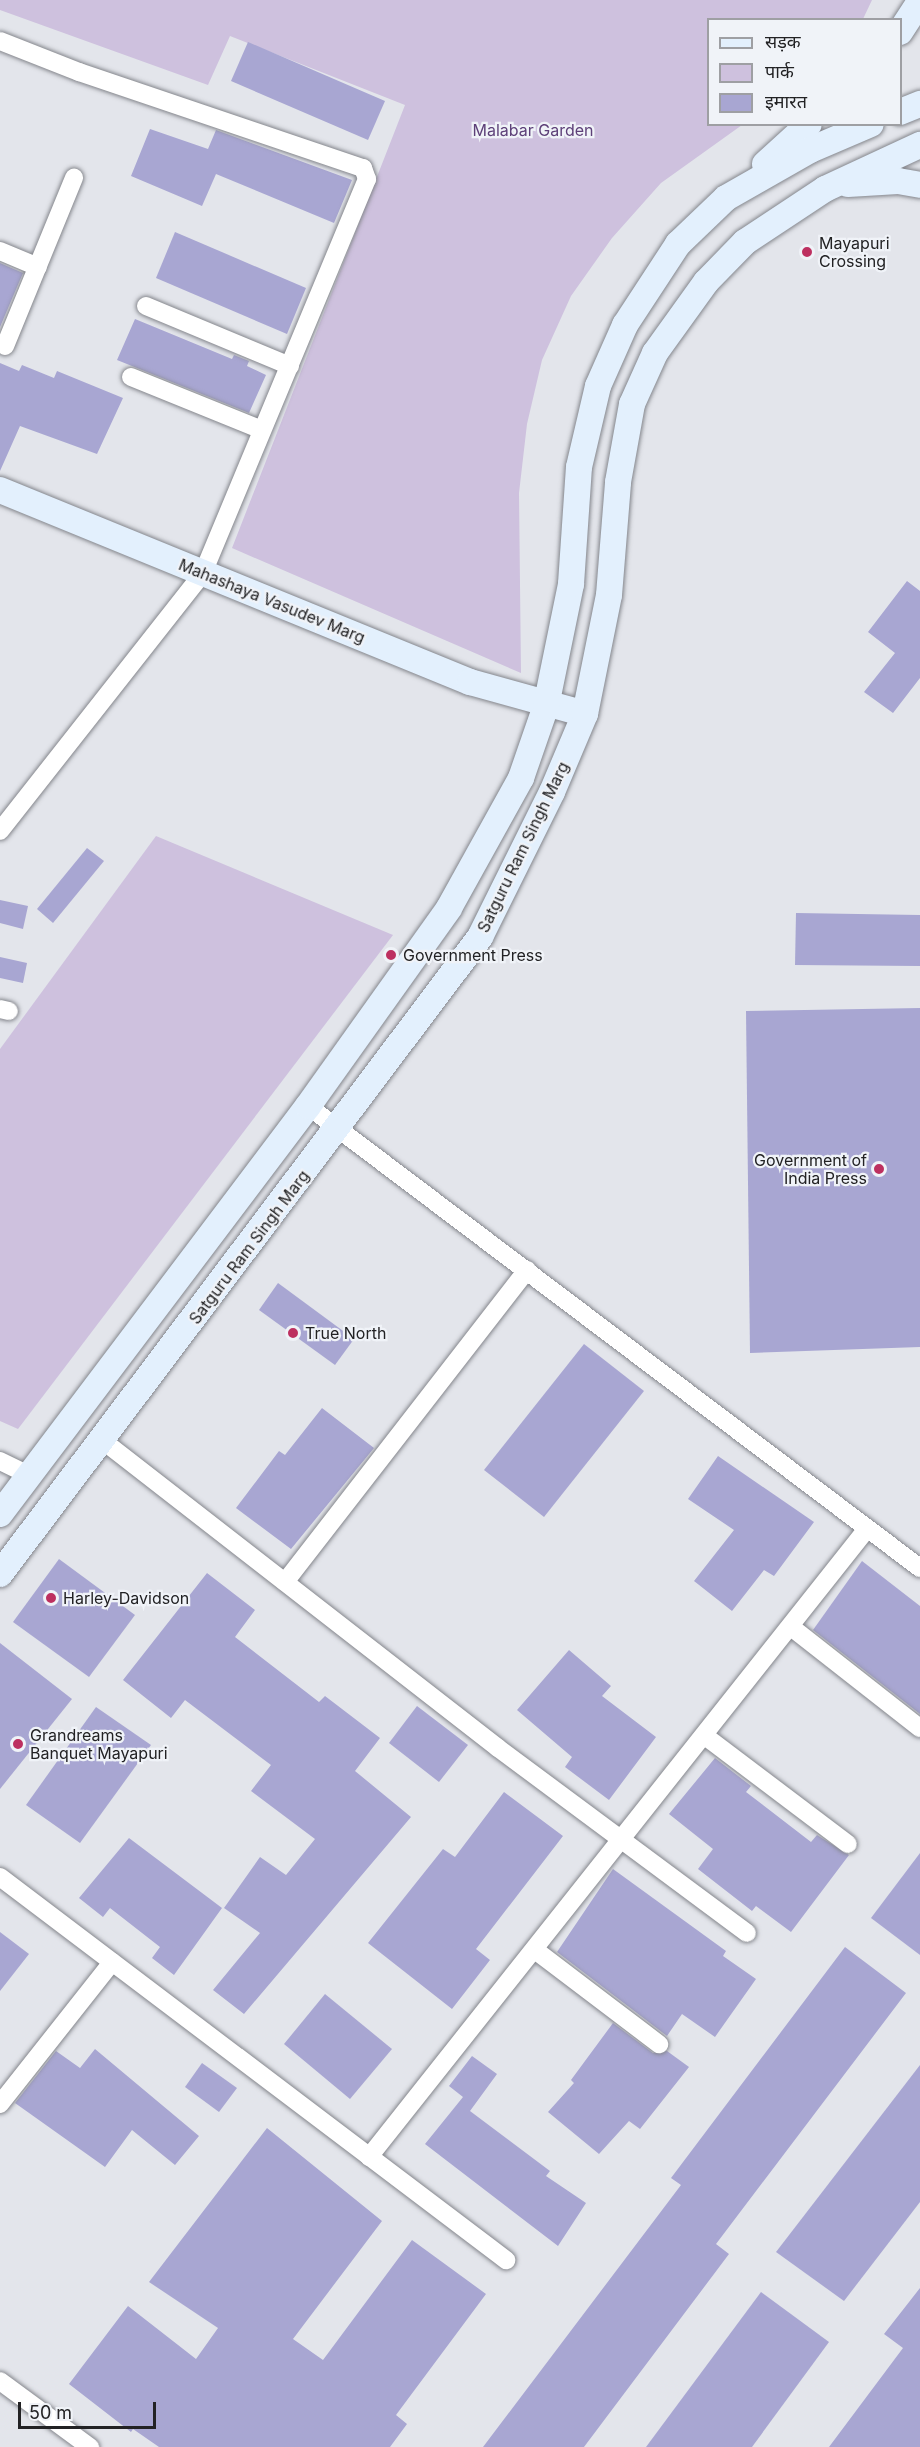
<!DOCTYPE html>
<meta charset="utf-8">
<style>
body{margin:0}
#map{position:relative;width:920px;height:2447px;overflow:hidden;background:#e3e5eb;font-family:Inter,"Noto Sans Devanagari",sans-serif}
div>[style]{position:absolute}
.green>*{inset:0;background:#cec1de}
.building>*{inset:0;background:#a8a6d2}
.roads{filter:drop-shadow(0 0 2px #84868c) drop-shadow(0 0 2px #84868c)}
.street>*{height:18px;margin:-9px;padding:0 9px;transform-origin:9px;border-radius:9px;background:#fff}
.secondary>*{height:26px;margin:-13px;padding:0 13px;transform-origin:13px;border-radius:13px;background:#e3f0fd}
.dots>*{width:16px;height:16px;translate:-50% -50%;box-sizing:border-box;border:3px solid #f0f3f8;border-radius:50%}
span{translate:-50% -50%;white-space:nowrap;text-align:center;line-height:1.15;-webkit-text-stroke:4.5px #f0f3f8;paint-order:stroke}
.park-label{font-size:16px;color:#5e4179}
.poi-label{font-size:16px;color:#222224}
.left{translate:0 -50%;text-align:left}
.right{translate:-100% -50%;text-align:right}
.street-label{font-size:16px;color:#222224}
.legend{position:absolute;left:707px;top:18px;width:195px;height:108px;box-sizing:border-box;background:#f0f3f8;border:2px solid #9e9fa3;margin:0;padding:8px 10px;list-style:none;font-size:18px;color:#222224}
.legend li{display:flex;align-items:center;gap:12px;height:30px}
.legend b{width:30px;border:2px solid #9e9fa3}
.scale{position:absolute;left:18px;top:2402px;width:138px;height:27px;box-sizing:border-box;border:3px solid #222224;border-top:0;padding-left:8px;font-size:18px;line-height:21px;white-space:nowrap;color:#222224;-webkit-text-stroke:4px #f0f3f8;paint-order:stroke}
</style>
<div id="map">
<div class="green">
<div style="clip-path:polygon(0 0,872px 0,863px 19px,708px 20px,708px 124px,742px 125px,661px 183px,612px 238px,571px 296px,542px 360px,527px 424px,519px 493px,521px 673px,232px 548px,405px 105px,230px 36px,208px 85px,0 10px)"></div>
<div style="clip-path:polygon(156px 836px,393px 935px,18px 1429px,0 1421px,0 1049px)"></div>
</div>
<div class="building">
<div style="clip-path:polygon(248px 42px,385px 101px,368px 140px,231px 81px)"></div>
<div style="clip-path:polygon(150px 129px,208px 149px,216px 130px,352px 180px,334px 223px,216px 174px,202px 206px,131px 176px)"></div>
<div style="clip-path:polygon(175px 232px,306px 288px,287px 334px,156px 278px)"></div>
<div style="clip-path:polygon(0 263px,23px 273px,0 327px)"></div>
<div style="clip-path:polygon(135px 319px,232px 359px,234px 355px,249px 361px,247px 366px,266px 375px,249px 413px,117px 360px)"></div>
<div style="clip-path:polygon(0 363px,19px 371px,22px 365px,54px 378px,57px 371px,123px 398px,97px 454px,20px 426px,0 471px)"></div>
<div style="clip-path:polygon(907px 581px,920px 591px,920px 678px,893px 713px,864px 692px,895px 653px,868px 632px)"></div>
<div style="clip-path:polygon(87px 848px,104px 861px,53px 923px,37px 909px)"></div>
<div style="clip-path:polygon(0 900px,28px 906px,23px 929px,0 923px)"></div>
<div style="clip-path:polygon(796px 913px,920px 915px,920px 966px,795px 965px)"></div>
<div style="clip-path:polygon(0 957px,27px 963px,23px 983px,0 978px)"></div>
<div style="clip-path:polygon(920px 1008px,920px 1347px,750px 1353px,746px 1011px)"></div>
<div style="clip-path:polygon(278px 1283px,354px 1339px,335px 1365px,259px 1310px)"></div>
<div style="clip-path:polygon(584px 1344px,644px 1391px,544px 1517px,484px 1470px)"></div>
<div style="clip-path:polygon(322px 1408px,374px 1448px,291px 1549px,236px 1508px,279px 1451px,285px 1455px)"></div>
<div style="clip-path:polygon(718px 1456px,814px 1522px,774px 1576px,764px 1570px,732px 1611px,694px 1581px,734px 1530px,688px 1499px)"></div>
<div style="clip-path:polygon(59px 1559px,135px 1615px,89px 1677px,13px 1622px)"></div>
<div style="clip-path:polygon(862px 1561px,920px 1606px,920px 1714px,813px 1630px)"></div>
<div style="clip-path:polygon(207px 1573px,255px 1610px,235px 1637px,319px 1702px,325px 1696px,380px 1738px,355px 1771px,411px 1817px,244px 2014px,213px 1990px,260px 1933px,224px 1908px,260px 1857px,286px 1875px,315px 1839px,251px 1791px,271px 1765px,185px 1700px,171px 1718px,123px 1680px)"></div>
<div style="clip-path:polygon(0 1643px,72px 1699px,0 1789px)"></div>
<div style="clip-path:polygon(569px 1650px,611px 1686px,602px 1696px,656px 1737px,609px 1800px,565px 1767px,572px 1757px,517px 1710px)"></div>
<div style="clip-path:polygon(417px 1706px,468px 1745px,439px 1782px,389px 1743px)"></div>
<div style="clip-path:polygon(96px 1707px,151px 1745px,80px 1843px,26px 1805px)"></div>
<div style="clip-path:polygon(715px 1758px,751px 1786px,746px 1792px,811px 1842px,817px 1835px,849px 1855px,791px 1932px,756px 1906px,752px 1911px,698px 1869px,713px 1849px,669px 1814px)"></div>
<div style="clip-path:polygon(504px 1792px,563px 1836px,476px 1949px,490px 1960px,452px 2009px,368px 1943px,443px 1849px,455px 1857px)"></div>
<div style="clip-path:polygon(129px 1838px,222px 1908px,174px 1975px,152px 1958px,160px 1947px,110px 1908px,103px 1917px,79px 1898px)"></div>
<div style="clip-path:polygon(920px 1853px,920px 1955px,871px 1918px)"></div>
<div style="clip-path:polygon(613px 1869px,726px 1951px,723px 1956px,756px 1979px,715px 2037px,682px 2014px,667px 2036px,557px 1952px)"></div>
<div style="clip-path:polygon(0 1932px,29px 1954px,0 1991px)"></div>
<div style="clip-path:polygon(845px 1947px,906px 1993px,716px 2244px,729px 2254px,584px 2447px,483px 2447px,681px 2185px,671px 2178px)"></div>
<div style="clip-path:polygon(325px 1994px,392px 2049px,350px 2099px,284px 2044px)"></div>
<div style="clip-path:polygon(613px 2023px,653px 2053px,667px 2051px,689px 2067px,640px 2129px,629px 2121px,599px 2154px,548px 2112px,574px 2083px,571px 2080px)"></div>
<div style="clip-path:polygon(95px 2049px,199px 2136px,175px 2165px,132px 2130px,105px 2167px,15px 2103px,56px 2051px,80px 2068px)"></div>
<div style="clip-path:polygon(472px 2056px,497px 2074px,470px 2111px,550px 2171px,546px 2176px,586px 2203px,558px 2246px,425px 2144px,463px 2097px,449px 2086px)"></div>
<div style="clip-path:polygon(202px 2063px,237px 2088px,219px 2112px,185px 2087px)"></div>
<div style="clip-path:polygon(920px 2065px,920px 2202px,844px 2301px,776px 2252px)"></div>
<div style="clip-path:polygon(267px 2128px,382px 2221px,293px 2339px,323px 2360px,412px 2240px,486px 2294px,396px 2415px,407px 2424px,390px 2447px,159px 2447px,133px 2429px,131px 2432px,69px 2384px,128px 2306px,196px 2359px,218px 2328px,149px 2282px)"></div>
<div style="clip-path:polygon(920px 2288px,920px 2447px,829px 2447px,903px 2348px,884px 2334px)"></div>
<div style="clip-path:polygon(761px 2292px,829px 2342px,752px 2447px,646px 2447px)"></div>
</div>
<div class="roads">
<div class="street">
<div style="left:0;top:41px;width:85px;rotate:21.4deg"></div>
<div style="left:79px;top:72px;width:300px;rotate:18.7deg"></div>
<div style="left:363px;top:168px;width:12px;rotate:70deg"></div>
<div style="left:367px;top:179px;width:427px;rotate:112.6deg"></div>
<div style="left:203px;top:573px;width:328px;rotate:128.2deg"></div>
<div style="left:0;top:251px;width:41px;rotate:22.8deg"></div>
<div style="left:146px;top:306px;width:156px;rotate:22.6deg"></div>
<div style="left:5px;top:346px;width:182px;rotate:-67.7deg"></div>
<div style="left:131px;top:377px;width:141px;rotate:22deg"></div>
<div style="left:0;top:1009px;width:9px;rotate:13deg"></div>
<div style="left:308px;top:1106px;width:767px;rotate:37.05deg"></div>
<div style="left:102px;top:1440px;width:502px;rotate:37.87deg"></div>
<div style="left:498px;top:1748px;width:310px;rotate:36.6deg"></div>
<div style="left:0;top:1461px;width:32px;rotate:26deg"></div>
<div style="left:285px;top:1582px;width:395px;rotate:-52.2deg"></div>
<div style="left:791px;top:1627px;width:164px;rotate:38.1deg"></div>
<div style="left:705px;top:1736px;width:179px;rotate:37.1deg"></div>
<div style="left:0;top:1877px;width:635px;rotate:37.12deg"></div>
<div style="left:535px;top:1950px;width:156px;rotate:37.2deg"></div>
<div style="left:0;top:2104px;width:181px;rotate:-51.7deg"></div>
<div style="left:369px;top:2157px;width:800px;rotate:-51.6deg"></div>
<div style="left:0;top:2381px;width:112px;rotate:36.3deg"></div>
</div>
<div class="secondary">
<div style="left:900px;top:32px;width:37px;rotate:-57deg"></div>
<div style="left:900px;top:112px;width:22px;rotate:-22deg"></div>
<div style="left:765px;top:164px;width:59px;rotate:-42.3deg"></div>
<div style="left:848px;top:184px;width:50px;rotate:-3.4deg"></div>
<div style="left:898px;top:181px;width:22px;rotate:10deg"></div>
<div style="left:0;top:490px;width:508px;rotate:22.22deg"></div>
<div style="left:470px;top:682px;width:119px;rotate:15.5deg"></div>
<div style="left:0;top:1514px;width:511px;rotate:-52.95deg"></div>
<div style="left:308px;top:1106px;width:243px;rotate:-54.5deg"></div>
<div style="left:449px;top:908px;width:149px;rotate:-61deg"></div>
<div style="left:521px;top:778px;width:76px;rotate:-70.9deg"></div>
<div style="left:546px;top:706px;width:125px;rotate:-78.4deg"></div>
<div style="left:571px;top:584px;width:117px;rotate:-86.1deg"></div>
<div style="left:579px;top:467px;width:83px;rotate:-76.8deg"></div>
<div style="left:598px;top:386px;width:67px;rotate:-66.1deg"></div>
<div style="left:625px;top:325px;width:97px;rotate:-56.8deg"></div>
<div style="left:678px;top:244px;width:66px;rotate:-43.8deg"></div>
<div style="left:726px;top:198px;width:97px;rotate:-29.7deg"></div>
<div style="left:810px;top:150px;width:66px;rotate:-23.1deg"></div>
<div style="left:0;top:1574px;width:798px;rotate:-53deg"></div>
<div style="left:480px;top:937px;width:162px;rotate:-63.6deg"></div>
<div style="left:552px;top:792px;width:85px;rotate:-67.1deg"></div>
<div style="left:585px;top:714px;width:121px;rotate:-78.6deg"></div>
<div style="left:609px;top:595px;width:113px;rotate:-85.4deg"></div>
<div style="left:618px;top:482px;width:79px;rotate:-79.8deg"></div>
<div style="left:632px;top:404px;width:56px;rotate:-65.7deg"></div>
<div style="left:655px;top:353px;width:87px;rotate:-54.3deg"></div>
<div style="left:706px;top:282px;width:56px;rotate:-45.7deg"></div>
<div style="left:745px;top:242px;width:96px;rotate:-33.5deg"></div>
<div style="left:825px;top:189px;width:105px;rotate:-24.9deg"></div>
</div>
</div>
<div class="dots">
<div style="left:807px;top:252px;background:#bd3060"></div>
<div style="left:391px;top:955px;background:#bd3060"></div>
<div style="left:879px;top:1169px;background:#bd3060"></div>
<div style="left:293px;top:1333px;background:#bd3060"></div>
<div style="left:51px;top:1598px;background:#bd3060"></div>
<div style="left:18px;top:1744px;background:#bd3060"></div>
</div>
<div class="park-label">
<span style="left:533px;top:130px">Malabar Garden</span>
</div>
<div class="poi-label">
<span class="left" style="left:819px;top:252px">Mayapuri<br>Crossing</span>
<span class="left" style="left:403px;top:955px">Government Press</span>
<span class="right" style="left:867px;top:1169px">Government of<br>India Press</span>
<span class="left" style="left:305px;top:1333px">True North</span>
<span class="left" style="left:63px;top:1598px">Harley-Davidson</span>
<span class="left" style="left:30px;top:1744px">Grandreams<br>Banquet Mayapuri</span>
</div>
<div class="street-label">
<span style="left:272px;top:601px;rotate:22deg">Mahashaya Vasudev Marg</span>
<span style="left:523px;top:847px;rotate:-64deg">Satguru Ram Singh Marg</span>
<span style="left:249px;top:1247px;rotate:-53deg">Satguru Ram Singh Marg</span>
</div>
<ul class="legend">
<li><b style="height:8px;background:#e3f0fd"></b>सड़क</li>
<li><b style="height:16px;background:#cec1de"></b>पार्क</li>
<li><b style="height:16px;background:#a8a6d2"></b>इमारत</li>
</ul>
<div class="scale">50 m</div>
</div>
